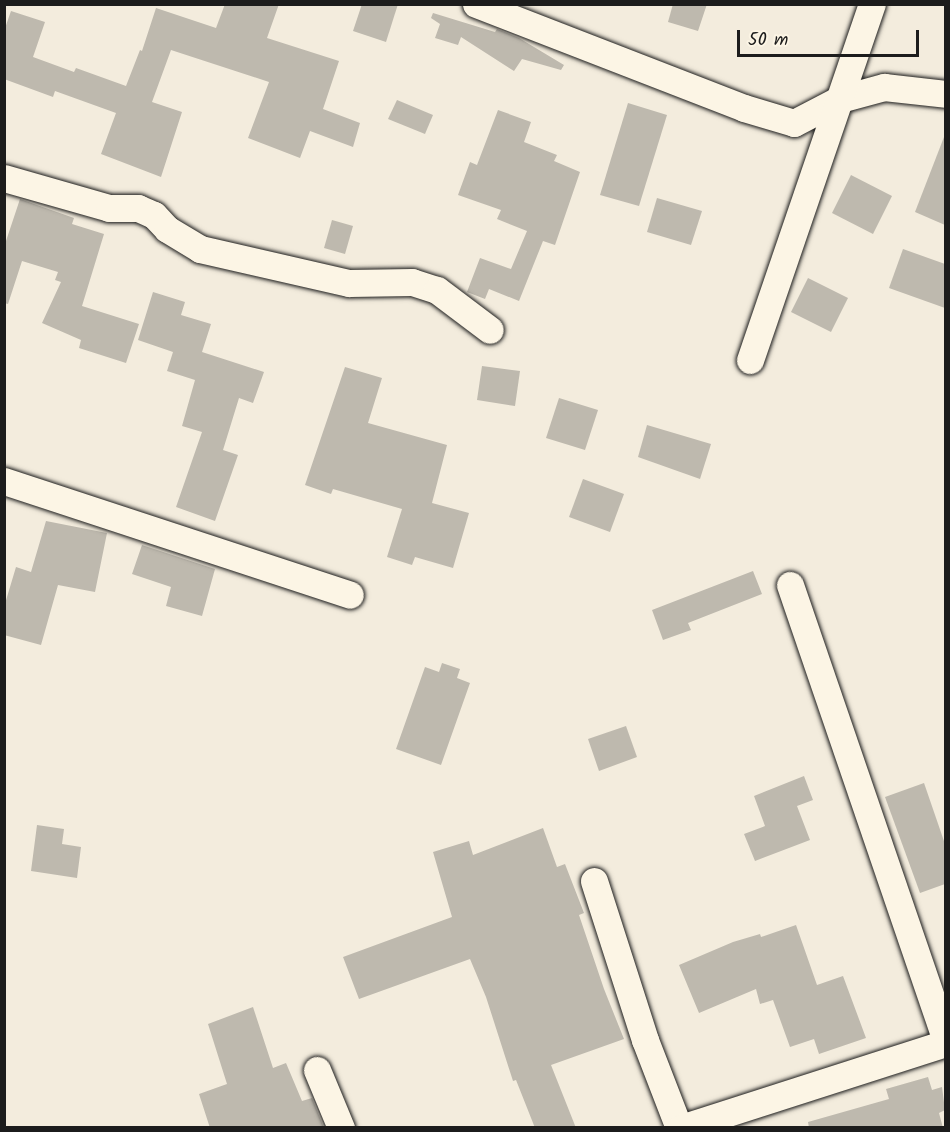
<!DOCTYPE html>
<style>
body{margin:0}
#map{position:relative;width:950px;height:1132px;overflow:hidden;background:#f3ecdd;font-family:Kalam,sans-serif}
div>[style]{position:absolute}
.building>*{inset:0;background:#beb9ae}
.roads{filter:drop-shadow(0 0 2px #1c1c1c) drop-shadow(0 0 2px #1c1c1c)}
.street>*{height:27px;margin:-13.5px;padding:0 13.5px;transform-origin:13.5px;border-radius:13.5px;background:#fcf5e5}
span{translate:-50% -50%;white-space:nowrap;text-align:center;line-height:1.15;-webkit-text-stroke:4.5px #fcf5e5;paint-order:stroke}
.frame{position:absolute;inset:0;border:6px solid #1c1c1c;pointer-events:none}
.scale{position:absolute;left:737px;top:30px;width:182px;height:27px;box-sizing:border-box;border:3px solid #1c1c1c;border-top:0;padding-left:8px;font-size:18px;line-height:21px;white-space:nowrap;color:#1c1c1c;-webkit-text-stroke:4px #fcf5e5;paint-order:stroke}
</style>
<div id="map">
<div class="building">
<div style="clip-path:polygon(225px 4px,279px 4px,267px 38px,339px 61px,323px 109px,360px 123px,353px 147px,310px 131px,300px 158px,248px 138px,269px 82px,171px 50px,152px 102px,182px 112px,161px 177px,101px 154px,116px 113px,55px 91px,53px 97px,4px 79px,4px 31px,11px 11px,45px 22px,33px 57px,74px 72px,76px 68px,126px 86px,140px 50px,142px 51px,156px 8px,216px 28px)"></div>
<div style="clip-path:polygon(362px 4px,398px 4px,386px 42px,353px 31px)"></div>
<div style="clip-path:polygon(673px 4px,707px 4px,698px 31px,668px 22px)"></div>
<div style="clip-path:polygon(433px 13px,495px 32px,497px 29px,519px 38px,564px 65px,561px 70px,522px 59px,514px 71px,461px 37px,458px 45px,435px 38px,440px 24px,431px 18px)"></div>
<div style="clip-path:polygon(397px 100px,433px 115px,425px 134px,388px 119px)"></div>
<div style="clip-path:polygon(628px 103px,667px 115px,639px 206px,600px 195px)"></div>
<div style="clip-path:polygon(498px 110px,531px 122px,524px 142px,557px 155px,554px 161px,580px 172px,555px 245px,543px 241px,519px 301px,489px 289px,485px 299px,467px 292px,480px 258px,511px 269px,527px 231px,497px 219px,501px 210px,458px 195px,470px 162px,477px 165px)"></div>
<div style="clip-path:polygon(944px 137px,945px 138px,945px 225px,915px 212px)"></div>
<div style="clip-path:polygon(851px 175px,892px 196px,873px 234px,832px 213px)"></div>
<div style="clip-path:polygon(657px 198px,702px 211px,691px 245px,647px 232px)"></div>
<div style="clip-path:polygon(20px 199px,74px 218px,72px 224px,104px 234px,82px 306px,139px 324px,126px 363px,79px 348px,81px 340px,42px 323px,61px 282px,55px 280px,58px 272px,22px 261px,8px 304px,4px 303px,4px 247px)"></div>
<div style="clip-path:polygon(332px 220px,353px 226px,345px 254px,324px 248px)"></div>
<div style="clip-path:polygon(903px 249px,945px 264px,945px 308px,889px 288px)"></div>
<div style="clip-path:polygon(808px 278px,848px 298px,831px 332px,791px 312px)"></div>
<div style="clip-path:polygon(153px 292px,185px 302px,181px 315px,211px 324px,202px 352px,264px 372px,253px 403px,239px 398px,223px 450px,238px 455px,215px 521px,176px 507px,202px 432px,182px 426px,195px 380px,167px 371px,173px 352px,138px 340px)"></div>
<div style="clip-path:polygon(482px 366px,520px 371px,515px 406px,477px 400px)"></div>
<div style="clip-path:polygon(345px 367px,382px 378px,368px 423px,447px 445px,432px 503px,469px 513px,453px 568px,415px 557px,412px 565px,387px 557px,402px 509px,333px 489px,331px 494px,305px 485px)"></div>
<div style="clip-path:polygon(559px 398px,598px 410px,585px 450px,546px 438px)"></div>
<div style="clip-path:polygon(647px 425px,711px 444px,700px 479px,638px 457px)"></div>
<div style="clip-path:polygon(583px 479px,624px 494px,610px 532px,569px 517px)"></div>
<div style="clip-path:polygon(46px 521px,107px 533px,95px 592px,58px 585px,41px 645px,4px 635px,4px 607px,16px 567px,31px 572px)"></div>
<div style="clip-path:polygon(142px 545px,215px 569px,202px 616px,166px 606px,171px 587px,132px 574px)"></div>
<div style="clip-path:polygon(753px 571px,762px 594px,688px 623px,691px 630px,663px 640px,652px 610px)"></div>
<div style="clip-path:polygon(442px 663px,460px 669px,457px 678px,470px 683px,441px 765px,396px 749px,425px 667px,439px 672px)"></div>
<div style="clip-path:polygon(626px 726px,637px 757px,599px 771px,588px 739px)"></div>
<div style="clip-path:polygon(804px 776px,813px 800px,797px 806px,810px 840px,755px 861px,744px 834px,765px 826px,754px 796px)"></div>
<div style="clip-path:polygon(924px 783px,945px 844px,945px 884px,920px 893px,885px 797px)"></div>
<div style="clip-path:polygon(37px 825px,64px 829px,62px 844px,81px 847px,77px 878px,31px 871px)"></div>
<div style="clip-path:polygon(543px 828px,557px 867px,565px 864px,584px 913px,579px 915px,604px 989px,624px 1039px,551px 1065px,576px 1128px,535px 1128px,516px 1080px,513px 1081px,486px 997px,470px 959px,359px 999px,343px 957px,452px 917px,433px 852px,469px 841px,473px 855px)"></div>
<div style="clip-path:polygon(796px 925px,817px 985px,843px 976px,866px 1038px,819px 1054px,814px 1039px,790px 1047px,773px 1000px,760px 1004px,756px 989px,699px 1013px,679px 965px,733px 942px,760px 934px,761px 937px)"></div>
<div style="clip-path:polygon(253px 1007px,273px 1068px,286px 1063px,302px 1101px,312px 1098px,324px 1128px,210px 1128px,199px 1094px,227px 1084px,208px 1024px)"></div>
<div style="clip-path:polygon(928px 1077px,932px 1090px,942px 1087px,945px 1110px,939px 1113px,943px 1128px,809px 1128px,808px 1122px,889px 1099px,886px 1089px)"></div>
</div>
<div class="roads">
<div class="street">
<div style="left:476px;top:4px;width:287px;rotate:21.2deg"></div>
<div style="left:744px;top:108px;width:52px;rotate:16.7deg"></div>
<div style="left:794px;top:123px;width:52px;rotate:-27.6deg"></div>
<div style="left:840px;top:99px;width:46px;rotate:-15.3deg"></div>
<div style="left:884px;top:87px;width:62px;rotate:6.4deg"></div>
<div style="left:4px;top:178px;width:109px;rotate:15.9deg"></div>
<div style="left:109px;top:208px;width:29px"></div>
<div style="left:138px;top:208px;width:17px;rotate:24deg"></div>
<div style="left:154px;top:215px;width:19px;rotate:47deg"></div>
<div style="left:167px;top:229px;width:39px;rotate:31deg"></div>
<div style="left:200px;top:249px;width:153px;rotate:12.9deg"></div>
<div style="left:349px;top:283px;width:63px;rotate:-0.9deg"></div>
<div style="left:412px;top:282px;width:26px;rotate:18deg"></div>
<div style="left:437px;top:290px;width:66px;rotate:37deg"></div>
<div style="left:750px;top:360px;width:376px;rotate:-71.1deg"></div>
<div style="left:4px;top:481px;width:364px;rotate:18.2deg"></div>
<div style="left:790px;top:585px;width:481px;rotate:71.1deg"></div>
<div style="left:594px;top:881px;width:167px;rotate:72.2deg"></div>
<div style="left:645px;top:1040px;width:94px;rotate:68.9deg"></div>
<div style="left:317px;top:1070px;width:63px;rotate:67.5deg"></div>
<div style="left:681px;top:1128px;width:278px;rotate:-17.8deg"></div>
</div>
</div>
<div class="frame"></div>
<div class="scale">50 m</div>
</div>
